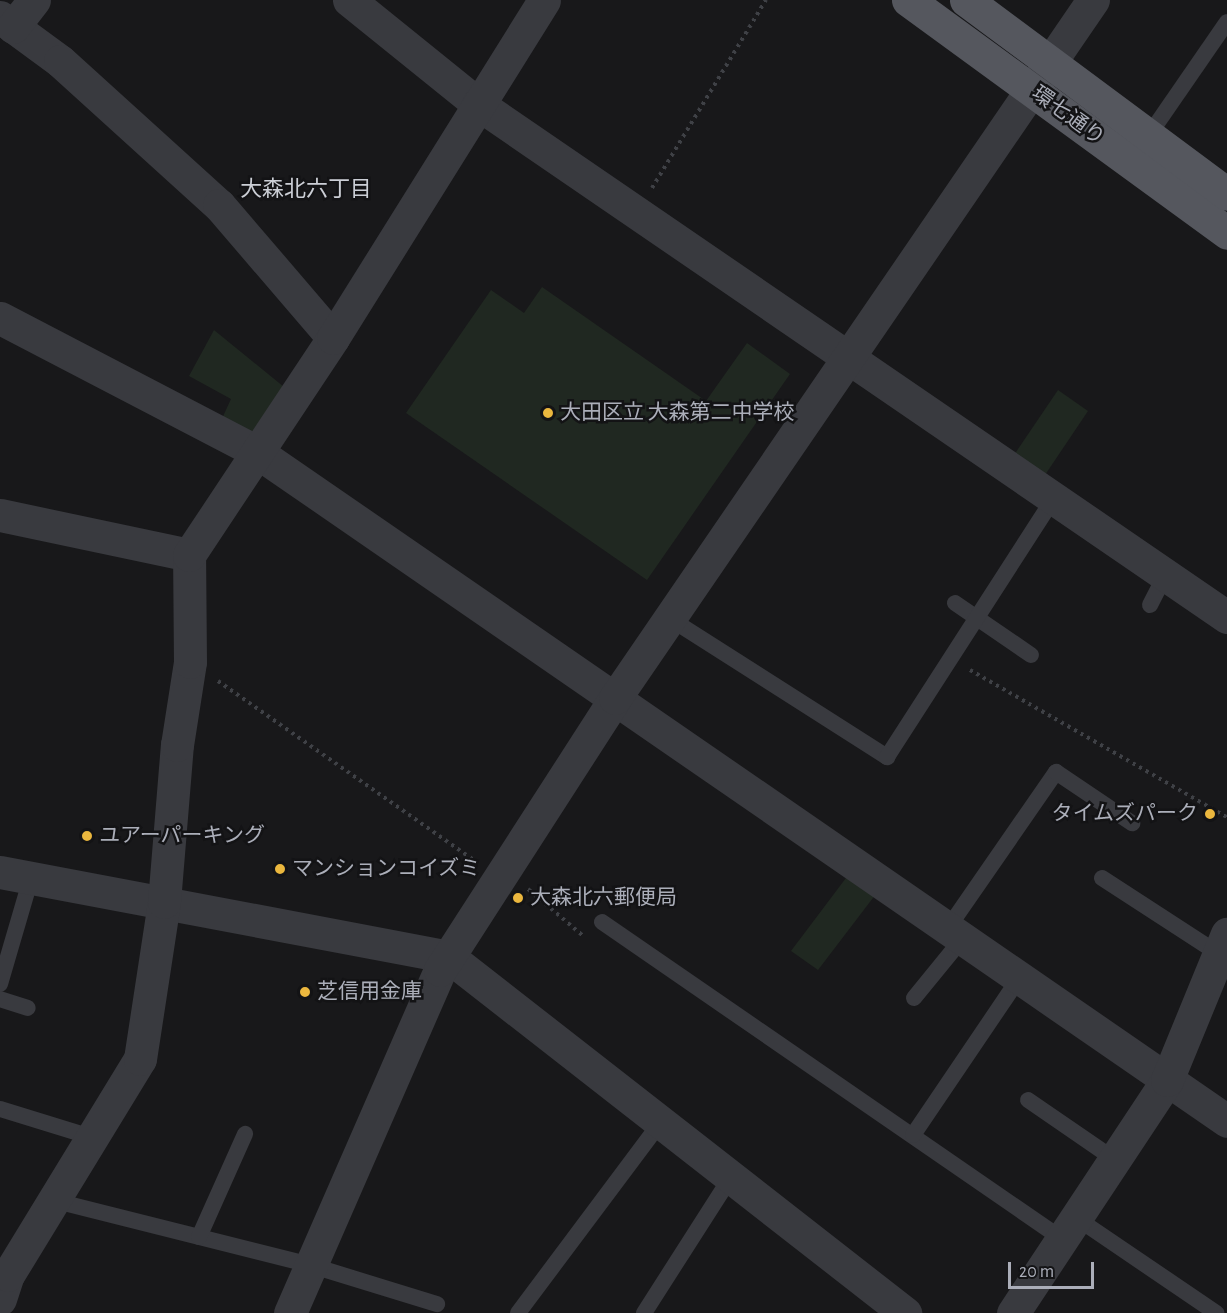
<!DOCTYPE html>
<meta charset="utf-8">
<style>
body{margin:0}
#map{position:relative;width:1227px;height:1313px;overflow:hidden;background:#18181a;font-family:"Alegreya Sans","Noto Sans JP",sans-serif}
div>[style]{position:absolute}
.green>*{inset:0;background:#202821}
.path>*{height:4px;margin-top:-2px;transform-origin:0;background:repeating-linear-gradient(90deg,#3f4146 0 3px,transparent 0 7.5px)}
.lane>*{height:16px;margin:-8px;padding:0 8px;transform-origin:8px;border-radius:8px;background:#393a3f}
.street>*{height:33px;margin:-16.5px;padding:0 16.5px;transform-origin:16.5px;border-radius:16.5px;background:#393a3f}
.primary>*{height:33px;margin:-16.5px;padding:0 16.5px;transform-origin:16.5px;border-radius:16.5px;background:#55575e}
.dots>*{width:16px;height:16px;translate:-50% -50%;box-sizing:border-box;border:3px solid #131315;border-radius:50%}
span{translate:-50% -50%;white-space:nowrap;text-align:center;line-height:1.15;-webkit-text-stroke:5px #131315;paint-order:stroke}
.street-label{font-size:21px;color:#abaeb9}
.poi-label{font-size:21px;color:#abaeb9}
.left{translate:0 -50%;text-align:left}
.right{translate:-100% -50%;text-align:right}
.neighbourhood-label{font-size:22px;color:#cbced5}
.scale{position:absolute;left:1008px;top:1262px;width:86px;height:27px;box-sizing:border-box;border:3px solid #abaeb9;border-top:0;padding-left:8px;font-size:18px;line-height:21px;white-space:nowrap;color:#abaeb9;-webkit-text-stroke:4px #131315;paint-order:stroke}
</style>
<div id="map">
<div class="green">
<div style="clip-path:polygon(542px 287px,706px 401px,747px 343px,790px 374px,647px 580px,406px 413px,491px 290px,524px 313px)"></div>
<div style="clip-path:polygon(214px 330px,284px 387px,250px 439px,219px 425px,231px 399px,189px 376px)"></div>
<div style="clip-path:polygon(1058px 390px,1088px 411px,1043px 478px,1012px 458px)"></div>
<div style="clip-path:polygon(852px 870px,879px 890px,818px 970px,791px 951px)"></div>
</div>
<div class="path">
<div style="left:652px;top:188px;width:220px;rotate:-58.8deg"></div>
<div style="left:970px;top:670px;width:296px;rotate:29.8deg"></div>
<div style="left:218px;top:681px;width:314px;rotate:35deg"></div>
<div style="left:528px;top:889px;width:71px;rotate:40.4deg"></div>
</div>
<div class="lane">
<div style="left:1149px;top:135px;width:137px;rotate:-55.4deg"></div>
<div style="left:955px;top:603px;width:92px;rotate:34.4deg"></div>
<div style="left:1150px;top:605px;width:34px;rotate:-63deg"></div>
<div style="left:669px;top:618px;width:259px;rotate:32.5deg"></div>
<div style="left:887px;top:757px;width:308px;rotate:-57.2deg"></div>
<div style="left:1102px;top:878px;width:140px;rotate:33deg"></div>
<div style="left:602px;top:922px;width:559px;rotate:34.57deg"></div>
<div style="left:948px;top:928px;width:190px;rotate:-55.3deg"></div>
<div style="left:1056px;top:772px;width:92px;rotate:33.9deg"></div>
<div style="left:0;top:984px;width:110px;rotate:-73.7deg"></div>
<div style="left:914px;top:998px;width:77px;rotate:-50.8deg"></div>
<div style="left:0;top:999px;width:29px;rotate:18deg"></div>
<div style="left:1028px;top:1100px;width:104px;rotate:34.5deg"></div>
<div style="left:0;top:1109px;width:95px;rotate:17.1deg"></div>
<div style="left:913px;top:1135px;width:191px;rotate:-55.9deg"></div>
<div style="left:52px;top:1200px;width:266px;rotate:14.1deg"></div>
<div style="left:310px;top:1265px;width:133px;rotate:17.1deg"></div>
<div style="left:1075px;top:1217px;width:171px;rotate:34.2deg"></div>
<div style="left:199px;top:1237px;width:113px;rotate:-65.9deg"></div>
<div style="left:518px;top:1313px;width:239px;rotate:-53.2deg"></div>
<div style="left:644px;top:1313px;width:161px;rotate:-57.4deg"></div>
</div>
<div class="street">
<div style="left:349px;top:0;width:166px;rotate:38.9deg"></div>
<div style="left:478px;top:104px;width:908px;rotate:34.41deg"></div>
<div style="left:0;top:17px;width:74px;rotate:36.3deg"></div>
<div style="left:60px;top:61px;width:215px;rotate:42.2deg"></div>
<div style="left:219px;top:205px;width:175px;rotate:49.4deg"></div>
<div style="left:13px;top:27px;width:34px;rotate:-52deg"></div>
<div style="left:0;top:318px;width:290px;rotate:27.5deg"></div>
<div style="left:257px;top:452px;width:1178px;rotate:34.59deg"></div>
<div style="left:0;top:515px;width:193px;rotate:11.9deg"></div>
<div style="left:0;top:872px;width:457px;rotate:10.7deg"></div>
<div style="left:449px;top:957px;width:579px;rotate:37.98deg"></div>
<div style="left:0;top:1299px;width:25px;rotate:-72deg"></div>
<div style="left:8px;top:1275px;width:253px;rotate:-58.6deg"></div>
<div style="left:140px;top:1059px;width:159px;rotate:-81.3deg"></div>
<div style="left:164px;top:902px;width:158px;rotate:-85.3deg"></div>
<div style="left:177px;top:745px;width:84px;rotate:-81.1deg"></div>
<div style="left:190px;top:662px;width:107px;rotate:-90.5deg"></div>
<div style="left:189px;top:555px;width:260px;rotate:-56.4deg"></div>
<div style="left:333px;top:338px;width:398px;rotate:-58deg"></div>
<div style="left:290px;top:1313px;width:374px;rotate:-66.4deg"></div>
<div style="left:440px;top:970px;width:323px;rotate:-57.2deg"></div>
<div style="left:615px;top:698px;width:846px;rotate:-55.6deg"></div>
<div style="left:1013px;top:1313px;width:279px;rotate:-56.5deg"></div>
<div style="left:1167px;top:1080px;width:158px;rotate:-67.7deg"></div>
</div>
<div class="primary">
<div style="left:908px;top:0;width:395px;rotate:36.1deg"></div>
<div style="left:966px;top:0;width:325px;rotate:36.6deg"></div>
</div>
<div class="dots">
<div style="left:548px;top:413px;background:#ebb73e"></div>
<div style="left:1210px;top:814px;background:#ebb73e"></div>
<div style="left:87px;top:836px;background:#ebb73e"></div>
<div style="left:280px;top:869px;background:#ebb73e"></div>
<div style="left:518px;top:898px;background:#ebb73e"></div>
<div style="left:305px;top:992px;background:#ebb73e"></div>
</div>
<div class="street-label">
<span style="left:1068px;top:116px;rotate:36deg">環七通り</span>
</div>
<div class="poi-label">
<span class="left" style="left:560px;top:413px">大田区立 大森第二中学校</span>
<span class="right" style="left:1198px;top:814px">タイムズパーク</span>
<span class="left" style="left:99px;top:836px">ユアーパーキング</span>
<span class="left" style="left:292px;top:869px">マンションコイズミ</span>
<span class="left" style="left:530px;top:898px">大森北六郵便局</span>
<span class="left" style="left:317px;top:992px">芝信用金庫</span>
</div>
<div class="neighbourhood-label">
<span style="left:306px;top:190px">大森北六丁目</span>
</div>
<div class="scale">20 m</div>
</div>
